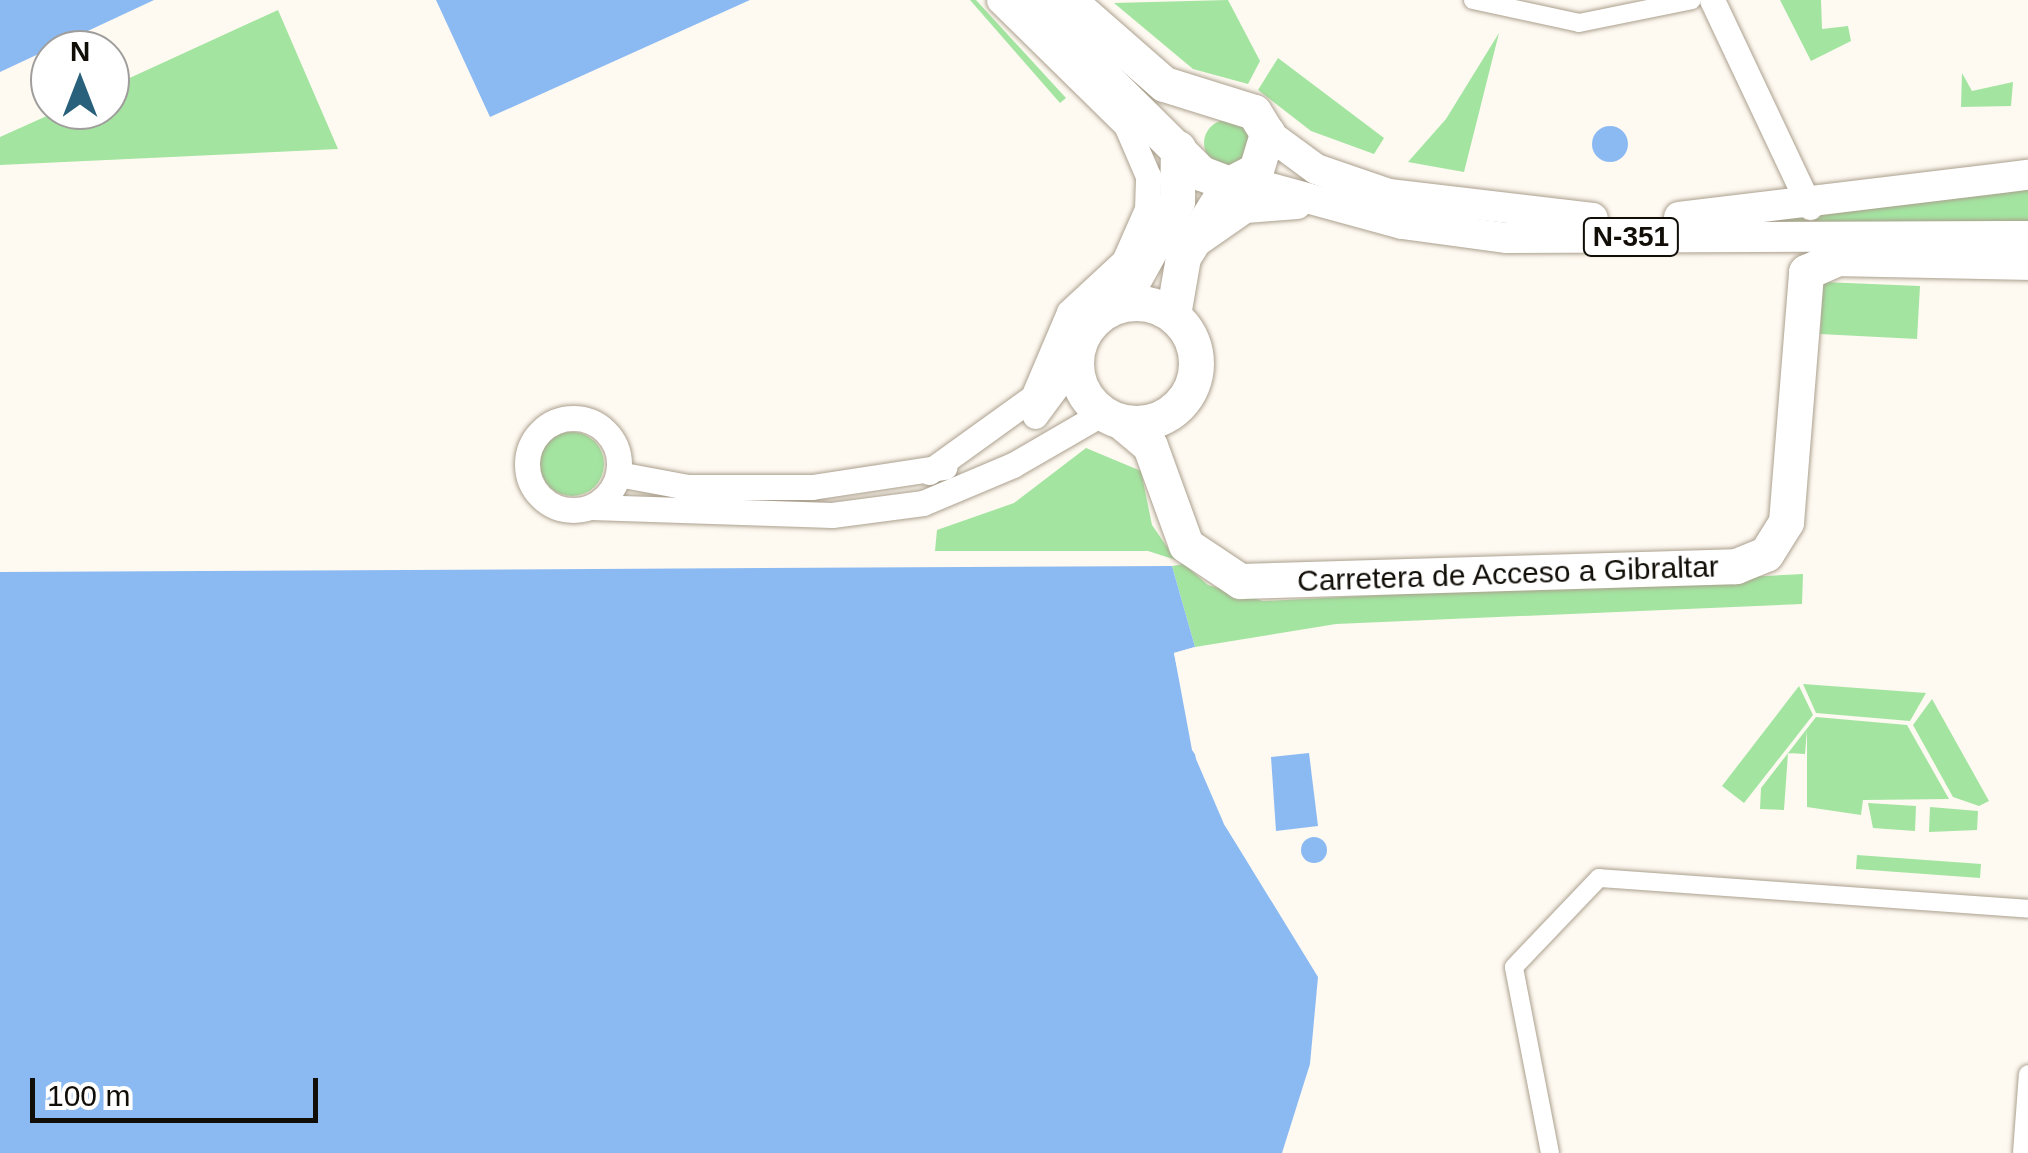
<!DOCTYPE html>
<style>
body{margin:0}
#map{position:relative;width:2028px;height:1153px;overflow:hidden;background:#fef9f1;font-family:Arial,sans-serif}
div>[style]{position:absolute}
.green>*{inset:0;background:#a3e4a0}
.round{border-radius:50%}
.water>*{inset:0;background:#8bbaf3}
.pier>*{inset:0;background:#fef9f1}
.roads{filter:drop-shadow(0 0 2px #aba08e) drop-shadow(0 0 2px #aba08e)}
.street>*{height:18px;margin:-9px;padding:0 9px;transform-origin:9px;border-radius:9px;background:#fff}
.secondary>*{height:25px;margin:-12.5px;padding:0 12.5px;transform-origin:12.5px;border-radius:12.5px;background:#fff}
.secondary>.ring{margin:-12.5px;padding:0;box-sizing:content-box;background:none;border:25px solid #fff;border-radius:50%}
.primary>*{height:30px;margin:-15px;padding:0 15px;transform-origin:15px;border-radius:15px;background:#fff}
.highway>*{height:35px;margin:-17.5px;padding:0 17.5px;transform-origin:17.5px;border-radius:17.5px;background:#fff}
.highway>.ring{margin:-17.5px;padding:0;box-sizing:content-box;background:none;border:35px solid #fff;border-radius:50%}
span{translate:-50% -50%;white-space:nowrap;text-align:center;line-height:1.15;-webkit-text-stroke:8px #fff;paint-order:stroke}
.shield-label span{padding:2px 8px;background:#fff;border:2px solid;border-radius:8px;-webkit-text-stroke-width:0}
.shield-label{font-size:28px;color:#110d07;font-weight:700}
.street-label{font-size:30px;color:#110d07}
.north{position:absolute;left:30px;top:30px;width:100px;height:100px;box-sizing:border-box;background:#fff;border:2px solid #a09e9c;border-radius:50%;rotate:0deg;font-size:28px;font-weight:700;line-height:40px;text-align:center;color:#110d07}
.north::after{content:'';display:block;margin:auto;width:35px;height:45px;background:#29607b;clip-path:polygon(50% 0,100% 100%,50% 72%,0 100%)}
.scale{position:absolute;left:30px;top:1078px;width:288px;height:45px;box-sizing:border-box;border:5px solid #110d07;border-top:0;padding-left:12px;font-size:30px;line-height:35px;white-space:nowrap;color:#110d07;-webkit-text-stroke:8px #fff;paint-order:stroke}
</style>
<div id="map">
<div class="green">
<div style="clip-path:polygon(970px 0,976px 0,1066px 98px,1060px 103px)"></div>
<div style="clip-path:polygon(1228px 0,1260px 61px,1248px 84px,1193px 69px,1114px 3px)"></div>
<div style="clip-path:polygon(1780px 0,1821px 0,1822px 29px,1848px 26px,1851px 41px,1811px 61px)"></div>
<div style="clip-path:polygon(278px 10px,338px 149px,0 165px,0 137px,60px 110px,110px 110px,110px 87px)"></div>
<div style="clip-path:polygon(1499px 33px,1464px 172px,1408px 162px,1446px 119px)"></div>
<div style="clip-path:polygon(1278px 58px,1384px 138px,1374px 154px,1311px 131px,1258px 90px)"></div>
<div style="clip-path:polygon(1962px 73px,1972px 91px,2013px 82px,2011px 106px,1961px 107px)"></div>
<div class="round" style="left:1204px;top:120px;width:46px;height:46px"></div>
<div style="clip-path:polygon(2028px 185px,2028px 227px,1629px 227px,1830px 214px)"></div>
<div style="clip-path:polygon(1823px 282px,1920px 286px,1917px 339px,1820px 334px)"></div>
<div class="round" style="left:540px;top:432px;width:64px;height:64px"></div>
<div style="clip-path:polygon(1086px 448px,1141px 471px,1152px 525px,1176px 560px,1148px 551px,935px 551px,937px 530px,1014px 503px)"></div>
<div style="clip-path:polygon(1184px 564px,1208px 585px,1263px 601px,1803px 574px,1802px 604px,1336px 624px,1195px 647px,1172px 566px)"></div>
<div style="clip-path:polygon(1803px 684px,1926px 693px,1910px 721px,1816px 713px)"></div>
<div style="clip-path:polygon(1799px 686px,1813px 715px,1744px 803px,1722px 786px)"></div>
<div style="clip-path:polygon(1932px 699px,1989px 801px,1979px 806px,1953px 797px,1913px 725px)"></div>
<div style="clip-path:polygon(1816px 717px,1907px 725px,1949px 799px,1863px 800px,1861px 815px,1807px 807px,1807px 730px,1805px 754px,1788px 753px,1784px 810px,1760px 809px,1761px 788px)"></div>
<div style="clip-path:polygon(1868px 803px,1916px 806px,1915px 831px,1873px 828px)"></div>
<div style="clip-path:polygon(1930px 807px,1978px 811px,1977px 830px,1929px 832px)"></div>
<div style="clip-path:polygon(1857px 855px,1981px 864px,1980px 878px,1856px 869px)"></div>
</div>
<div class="water">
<div style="clip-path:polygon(0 0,154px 0,0 72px)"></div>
<div style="clip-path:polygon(436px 0,750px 0,490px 117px)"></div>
<div class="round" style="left:1592px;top:126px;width:36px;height:36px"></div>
<div style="clip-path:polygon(1172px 566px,1195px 647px,1174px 653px,1196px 759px,1224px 824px,1318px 977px,1310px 1064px,1282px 1153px,0 1153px,0 572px)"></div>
<div style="clip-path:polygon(1309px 753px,1318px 826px,1276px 831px,1271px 757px)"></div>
<div class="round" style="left:1301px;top:837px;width:26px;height:26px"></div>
</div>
<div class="pier">
<div style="clip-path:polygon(1195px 647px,1180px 656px,1209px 774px,1192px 750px,1174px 653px)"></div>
<div style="clip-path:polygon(1217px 781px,1228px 822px,1323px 977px,1224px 824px)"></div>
</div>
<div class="roads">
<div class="street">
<div style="left:1473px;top:0;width:108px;rotate:12.2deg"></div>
<div style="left:1579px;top:23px;width:115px;rotate:-11.5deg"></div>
<div style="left:1550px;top:1153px;width:189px;rotate:-101deg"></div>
<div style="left:1514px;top:967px;width:123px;rotate:-46.3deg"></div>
<div style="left:1599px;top:878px;width:430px;rotate:4.1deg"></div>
<div style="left:2022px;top:1153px;width:79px;rotate:-85.7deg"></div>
</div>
<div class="secondary">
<div style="left:1712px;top:0;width:229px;rotate:64.7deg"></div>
<div style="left:1035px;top:416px;width:67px;rotate:-53.5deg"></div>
<div class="ring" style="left:527px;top:418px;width:67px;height:67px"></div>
<div style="left:929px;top:472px;width:128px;rotate:-35.8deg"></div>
<div style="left:1033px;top:397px;width:92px;rotate:-67deg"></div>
<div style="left:1069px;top:312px;width:75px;rotate:-42.8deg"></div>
<div style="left:1124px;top:261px;width:57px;rotate:-66.1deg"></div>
<div style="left:1147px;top:209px;width:33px;rotate:-88deg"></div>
<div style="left:1148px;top:176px;width:56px;rotate:-113.3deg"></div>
<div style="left:1126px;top:125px;width:178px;rotate:-135.5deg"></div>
<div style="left:618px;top:474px;width:71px;rotate:10.5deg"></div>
<div style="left:688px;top:487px;width:124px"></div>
<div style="left:812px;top:487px;width:134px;rotate:-8.6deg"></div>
<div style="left:591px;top:507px;width:241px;rotate:1.9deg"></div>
<div style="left:832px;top:515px;width:92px;rotate:-7.5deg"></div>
<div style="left:923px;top:503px;width:98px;rotate:-22.9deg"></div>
<div style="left:1013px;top:465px;width:102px;rotate:-30.1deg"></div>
</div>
<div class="primary">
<div style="left:1267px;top:133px;width:61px;rotate:36.3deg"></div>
<div style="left:1316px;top:169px;width:77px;rotate:18.9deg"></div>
<div style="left:1389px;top:194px;width:205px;rotate:6.7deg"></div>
<div style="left:1241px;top:180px;width:167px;rotate:15.3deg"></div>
<div style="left:1402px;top:224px;width:106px;rotate:7.6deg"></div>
<div style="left:1507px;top:238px;width:521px;rotate:-0.22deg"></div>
<div style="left:1679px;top:217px;width:352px;rotate:-6.9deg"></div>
<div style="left:1199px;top:240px;width:56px;rotate:-34.8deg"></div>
<div style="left:1245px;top:208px;width:52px;rotate:-4.4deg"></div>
</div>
<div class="highway">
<div style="left:1026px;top:0;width:246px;rotate:44.7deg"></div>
<div style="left:1201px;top:173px;width:30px;rotate:21deg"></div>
<div style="left:1229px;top:184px;width:30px;rotate:-27deg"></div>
<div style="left:1256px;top:170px;width:39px;rotate:-73deg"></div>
<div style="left:1267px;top:133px;width:25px;rotate:-122deg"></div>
<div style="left:1254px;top:112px;width:94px;rotate:-162.7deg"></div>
<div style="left:1164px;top:84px;width:128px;rotate:-138.8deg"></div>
<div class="ring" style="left:1076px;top:303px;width:85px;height:85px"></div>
<div style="left:1120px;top:304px;width:118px;rotate:-61deg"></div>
<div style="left:1177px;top:201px;width:53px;rotate:-88.9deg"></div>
<div style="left:1173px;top:315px;width:59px;rotate:-80.2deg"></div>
<div style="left:1183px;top:257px;width:86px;rotate:-57.8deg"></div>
<div style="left:1123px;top:423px;width:35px;rotate:40deg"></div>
<div style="left:1150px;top:446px;width:105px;rotate:70deg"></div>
<div style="left:1186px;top:545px;width:65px;rotate:33.7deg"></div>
<div style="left:1240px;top:581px;width:496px;rotate:-1.7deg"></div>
<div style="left:1736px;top:566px;width:32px;rotate:-22deg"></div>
<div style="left:1766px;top:554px;width:38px;rotate:-58deg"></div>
<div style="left:1786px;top:522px;width:251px;rotate:-85.4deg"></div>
<div style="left:1806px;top:272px;width:34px;rotate:-24deg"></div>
<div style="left:1837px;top:258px;width:191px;rotate:1.2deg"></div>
</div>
</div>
<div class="shield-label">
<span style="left:1631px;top:237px">N-351</span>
</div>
<div class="street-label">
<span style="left:1508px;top:574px;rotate:-2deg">Carretera de Acceso a Gibraltar</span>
</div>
<div class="north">N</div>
<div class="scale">100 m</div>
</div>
